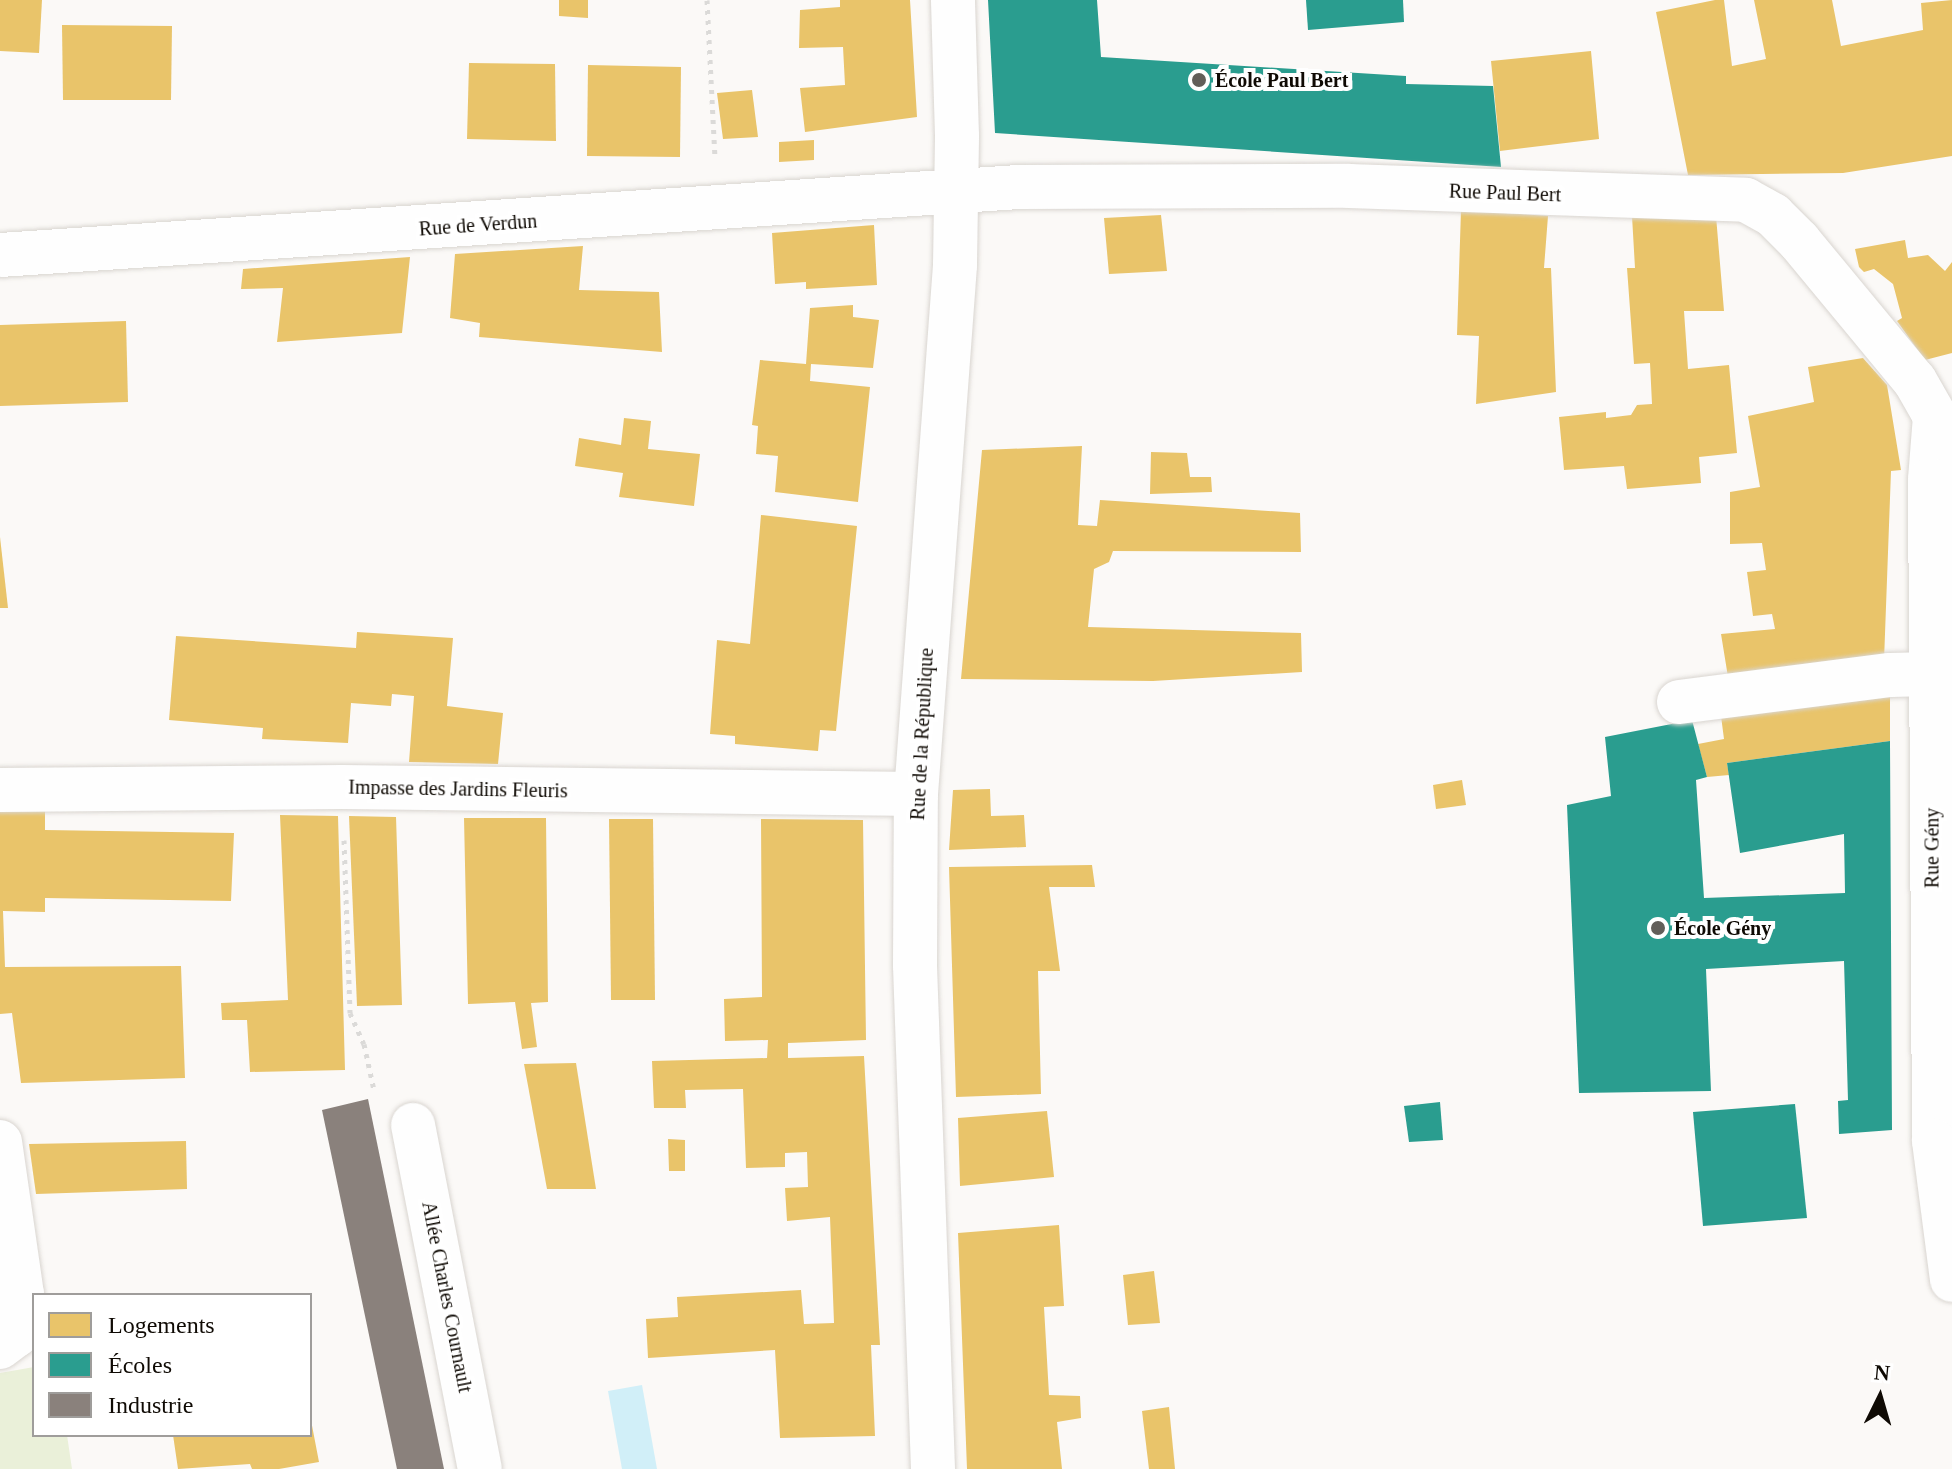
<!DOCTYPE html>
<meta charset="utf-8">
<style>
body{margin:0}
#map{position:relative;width:1952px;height:1469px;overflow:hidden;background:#fbf9f7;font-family:Georgia,serif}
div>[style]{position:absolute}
.green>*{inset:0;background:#eaf0d9}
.water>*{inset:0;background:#d1eff8}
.homes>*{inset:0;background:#e9c46a}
.schools>*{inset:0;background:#2a9d8f}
.industry>*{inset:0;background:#8a817c}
.path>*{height:5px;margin-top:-2.5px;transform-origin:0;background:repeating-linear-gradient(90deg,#dbdad8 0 4px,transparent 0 10px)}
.roads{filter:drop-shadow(0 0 2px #d9d5d0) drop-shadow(0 0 2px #d9d5d0)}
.minor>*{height:44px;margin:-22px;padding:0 22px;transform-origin:22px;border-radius:22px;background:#fefefe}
.major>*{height:44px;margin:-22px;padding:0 22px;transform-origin:22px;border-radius:22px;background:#fefefe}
.dots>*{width:22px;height:22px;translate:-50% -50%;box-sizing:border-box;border:4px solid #fff;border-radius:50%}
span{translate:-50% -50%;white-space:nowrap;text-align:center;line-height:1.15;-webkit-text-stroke:8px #fff;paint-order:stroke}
.poi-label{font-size:20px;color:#0f0a04;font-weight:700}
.left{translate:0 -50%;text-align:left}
.street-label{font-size:20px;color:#0f0a04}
.legend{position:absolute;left:32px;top:1293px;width:280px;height:144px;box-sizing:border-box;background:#fff;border:2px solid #9f9d9b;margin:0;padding:10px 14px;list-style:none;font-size:24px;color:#0f0a04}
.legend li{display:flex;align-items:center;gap:16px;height:40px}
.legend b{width:40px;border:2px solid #9f9d9b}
.north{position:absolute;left:1840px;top:1357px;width:80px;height:80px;-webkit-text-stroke:6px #fff;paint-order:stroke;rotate:5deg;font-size:22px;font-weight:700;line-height:32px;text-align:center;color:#0f0a04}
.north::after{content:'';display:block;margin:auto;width:28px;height:36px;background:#0f0a04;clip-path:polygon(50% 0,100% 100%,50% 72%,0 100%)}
</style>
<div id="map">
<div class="green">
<div style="clip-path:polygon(34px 1367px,34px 1435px,67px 1435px,72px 1469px,0 1469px,0 1373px)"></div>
</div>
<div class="water">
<div style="clip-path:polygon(642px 1385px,657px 1469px,622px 1469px,608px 1391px)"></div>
</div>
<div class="homes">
<div style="clip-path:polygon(0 0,42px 0,39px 53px,0 51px)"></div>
<div style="clip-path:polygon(559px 0,588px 0,588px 18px,559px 16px)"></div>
<div style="clip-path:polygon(840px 0,910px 0,917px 117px,805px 132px,800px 88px,845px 85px,843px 47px,799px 48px,800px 10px,840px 7px)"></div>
<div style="clip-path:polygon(1715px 0,1724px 0,1732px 66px,1766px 59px,1754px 0,1832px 0,1841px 46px,1923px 30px,1921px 3px,1952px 0,1952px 156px,1843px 173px,1688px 175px,1656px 12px)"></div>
<div style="clip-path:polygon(62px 25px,172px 26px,171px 100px,63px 100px)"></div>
<div style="clip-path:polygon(1591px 51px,1599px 139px,1500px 151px,1491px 61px)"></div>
<div style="clip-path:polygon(469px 63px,555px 64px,556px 141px,467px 139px)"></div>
<div style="clip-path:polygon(588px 65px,681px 67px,680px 157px,587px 156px)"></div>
<div style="clip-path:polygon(752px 90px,758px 137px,723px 139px,717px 93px)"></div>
<div style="clip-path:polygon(814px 140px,814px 160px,779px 162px,779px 142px)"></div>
<div style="clip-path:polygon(1461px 210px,1548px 216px,1544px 268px,1551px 268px,1556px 392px,1476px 404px,1479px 336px,1457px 335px)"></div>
<div style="clip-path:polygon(1161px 215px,1167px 271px,1109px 274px,1104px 218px)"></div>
<div style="clip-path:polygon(1632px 216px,1716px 216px,1724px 311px,1684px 311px,1688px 369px,1729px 365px,1737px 453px,1699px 457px,1701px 483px,1627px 489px,1624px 466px,1564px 470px,1559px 417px,1606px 412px,1606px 418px,1631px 415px,1637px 405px,1652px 404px,1650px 363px,1634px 364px,1627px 268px,1635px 268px)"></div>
<div style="clip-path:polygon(874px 225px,877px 285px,806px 289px,806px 282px,775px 284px,772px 233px)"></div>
<div style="clip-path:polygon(1905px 240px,1908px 258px,1928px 255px,1945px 271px,1952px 262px,1952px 353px,1925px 360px,1897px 321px,1902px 318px,1893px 284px,1874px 269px,1864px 272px,1859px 267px,1855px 249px)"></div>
<div style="clip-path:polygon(583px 246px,579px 290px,659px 292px,662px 352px,479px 337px,480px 323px,450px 318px,455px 254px)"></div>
<div style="clip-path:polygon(410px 257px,402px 333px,277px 342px,283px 288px,241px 289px,243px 269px)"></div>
<div style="clip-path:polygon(853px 305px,853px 317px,879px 320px,873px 368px,811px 364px,810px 381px,870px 387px,858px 502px,775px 492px,778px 456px,756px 454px,758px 426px,752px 425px,760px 360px,806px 364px,810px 308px)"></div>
<div style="clip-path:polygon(126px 321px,128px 402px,0 406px,0 325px)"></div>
<div style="clip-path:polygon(1863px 358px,1887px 385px,1901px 470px,1891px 471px,1884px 661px,1728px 677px,1721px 634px,1775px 629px,1772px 614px,1753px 616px,1747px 572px,1766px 570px,1762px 543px,1730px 544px,1730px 492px,1760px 487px,1748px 416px,1814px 402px,1808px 367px)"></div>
<div style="clip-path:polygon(624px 418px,651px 421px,648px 449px,700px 454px,694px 506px,619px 497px,623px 473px,575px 466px,579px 438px,621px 445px)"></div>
<div style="clip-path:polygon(1082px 446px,1078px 525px,1097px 526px,1100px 500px,1300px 513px,1301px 552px,1113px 551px,1109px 562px,1094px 569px,1088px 627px,1301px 633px,1302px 672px,1153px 681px,961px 679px,982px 450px)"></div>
<div style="clip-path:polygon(1151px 452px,1187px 453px,1190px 477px,1211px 477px,1212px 492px,1150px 494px)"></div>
<div style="clip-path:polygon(761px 515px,857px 526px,836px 731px,820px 730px,818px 751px,735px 744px,735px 736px,710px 734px,717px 640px,750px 644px)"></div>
<div style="clip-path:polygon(0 537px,8px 608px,0 608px)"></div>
<div style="clip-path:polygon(357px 632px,453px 638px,447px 706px,503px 713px,498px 764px,409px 762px,414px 696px,392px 694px,391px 706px,351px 703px,348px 743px,262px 739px,263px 728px,169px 720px,176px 636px,356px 648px)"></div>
<div style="clip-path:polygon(1890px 691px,1890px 741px,1727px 763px,1729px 775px,1707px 777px,1698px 744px,1724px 739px,1721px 716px)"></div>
<div style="clip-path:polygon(1462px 780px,1466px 805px,1436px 809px,1433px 785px)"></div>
<div style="clip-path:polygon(990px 789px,991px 816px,1024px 815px,1026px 847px,949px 850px,953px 790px)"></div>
<div style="clip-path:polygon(0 810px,45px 811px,45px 830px,234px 833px,231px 901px,45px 898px,45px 912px,3px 911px,5px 967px,181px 966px,185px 1078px,21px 1083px,12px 1013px,0 1014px)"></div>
<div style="clip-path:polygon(280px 815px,338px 816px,345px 1070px,250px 1072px,247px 1020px,222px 1020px,221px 1003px,288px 1000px)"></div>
<div style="clip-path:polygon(349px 816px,396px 817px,402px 1005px,357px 1006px)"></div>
<div style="clip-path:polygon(464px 818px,546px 818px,548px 1002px,531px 1003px,537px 1047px,522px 1049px,515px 1002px,468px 1004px)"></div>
<div style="clip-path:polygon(609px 819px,653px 819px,655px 1000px,611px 1000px)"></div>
<div style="clip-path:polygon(761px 819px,863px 820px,866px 1040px,788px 1043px,788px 1058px,864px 1056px,880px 1345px,871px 1345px,875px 1436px,780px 1438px,775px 1350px,648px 1358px,646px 1319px,678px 1317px,677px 1297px,801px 1290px,804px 1324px,834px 1323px,830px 1217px,787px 1221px,785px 1188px,808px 1187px,807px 1152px,785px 1153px,785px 1167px,746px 1168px,743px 1089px,685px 1090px,686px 1108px,654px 1108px,652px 1061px,767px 1058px,768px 1040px,725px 1041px,724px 999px,762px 997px)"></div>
<div style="clip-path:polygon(1092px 865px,1095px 887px,1049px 887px,1060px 971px,1038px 971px,1041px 1094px,956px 1097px,949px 867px)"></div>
<div style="clip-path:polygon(576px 1063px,596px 1189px,547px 1189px,524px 1064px)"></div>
<div style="clip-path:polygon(1047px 1111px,1054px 1177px,960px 1186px,958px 1118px)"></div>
<div style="clip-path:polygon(668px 1139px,685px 1140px,685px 1171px,669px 1171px)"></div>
<div style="clip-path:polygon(186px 1141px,187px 1189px,36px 1194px,29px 1144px)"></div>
<div style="clip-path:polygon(1059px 1225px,1064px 1306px,1044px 1307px,1049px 1395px,1080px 1396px,1081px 1418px,1057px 1422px,1062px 1469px,967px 1469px,958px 1233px)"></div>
<div style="clip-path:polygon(1154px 1271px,1160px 1323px,1128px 1325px,1123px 1275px)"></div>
<div style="clip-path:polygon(1169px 1407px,1175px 1469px,1149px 1469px,1142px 1411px)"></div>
<div style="clip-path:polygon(310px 1415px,319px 1462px,279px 1469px,252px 1469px,250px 1464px,178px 1469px,173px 1435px,310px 1435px)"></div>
</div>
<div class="schools">
<div style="clip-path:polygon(988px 0,1097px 0,1101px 57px,1406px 76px,1406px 84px,1493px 86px,1501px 167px,995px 133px)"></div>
<div style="clip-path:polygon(1306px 0,1403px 0,1404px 22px,1308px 30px)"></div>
<div style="clip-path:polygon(1692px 720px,1707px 777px,1696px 780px,1704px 898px,1845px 893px,1844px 834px,1740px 853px,1727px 763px,1890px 741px,1892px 1130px,1839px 1134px,1838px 1101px,1848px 1100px,1844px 961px,1706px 969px,1711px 1091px,1579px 1093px,1567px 805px,1611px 796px,1605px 737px)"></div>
<div style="clip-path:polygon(1440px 1102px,1443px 1140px,1409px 1142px,1404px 1106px)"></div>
<div style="clip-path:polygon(1795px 1104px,1807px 1218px,1703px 1226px,1693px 1112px)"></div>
</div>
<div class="industry">
<div style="clip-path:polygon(368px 1099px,444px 1469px,397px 1469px,322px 1110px)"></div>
</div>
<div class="path">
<div style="left:707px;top:0;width:156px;rotate:87.1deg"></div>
<div style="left:344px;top:840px;width:173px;rotate:88deg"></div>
<div style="left:350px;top:1013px;width:34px;rotate:66deg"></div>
<div style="left:364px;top:1044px;width:47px;rotate:77.7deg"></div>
</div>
<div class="roads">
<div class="minor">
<div style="left:0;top:255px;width:1021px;rotate:-3.82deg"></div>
<div style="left:1019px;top:187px;width:330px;rotate:-0.2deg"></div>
<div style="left:1349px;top:186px;width:397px;rotate:2deg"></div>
<div style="left:1746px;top:200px;width:31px;rotate:29deg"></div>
<div style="left:1773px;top:215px;width:37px;rotate:45deg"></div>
<div style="left:1799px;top:241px;width:182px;rotate:50.4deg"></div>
<div style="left:1915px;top:381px;width:40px;rotate:60.3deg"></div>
<div style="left:1935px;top:416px;width:64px;rotate:94.5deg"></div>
<div style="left:1930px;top:480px;width:661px;rotate:89.65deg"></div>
<div style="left:1934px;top:1141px;width:140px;rotate:82.6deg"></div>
<div style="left:1679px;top:702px;width:213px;rotate:-7.3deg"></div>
<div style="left:1890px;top:675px;width:41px;rotate:-1.4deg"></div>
<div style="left:0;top:790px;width:342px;rotate:-0.5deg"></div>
<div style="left:342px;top:787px;width:574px;rotate:0.7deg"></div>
<div style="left:413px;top:1125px;width:350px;rotate:79deg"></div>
<div style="left:0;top:1142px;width:154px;rotate:81.8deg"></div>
<div style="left:22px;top:1294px;width:26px;rotate:92deg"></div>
<div style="left:21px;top:1320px;width:16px;rotate:108deg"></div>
<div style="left:16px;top:1335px;width:20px;rotate:143deg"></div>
</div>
<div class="major">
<div style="left:933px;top:1469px;width:504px;rotate:-92.05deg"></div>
<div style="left:915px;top:965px;width:171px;rotate:-89.7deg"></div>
<div style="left:916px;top:794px;width:530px;rotate:-85.78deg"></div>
<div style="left:955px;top:265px;width:129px;rotate:-89.1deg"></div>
<div style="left:957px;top:136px;width:136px;rotate:-91.7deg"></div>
</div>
</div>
<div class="dots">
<div style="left:1199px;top:80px;background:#625e59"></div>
<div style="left:1658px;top:928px;background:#625e59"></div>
</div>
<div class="poi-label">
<span class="left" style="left:1215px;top:80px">École Paul Bert</span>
<span class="left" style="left:1674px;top:928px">École Gény</span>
</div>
<div class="street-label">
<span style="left:1505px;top:193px;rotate:2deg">Rue Paul Bert</span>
<span style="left:478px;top:225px;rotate:-4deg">Rue de Verdun</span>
<span style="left:922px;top:734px;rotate:-87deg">Rue de la République</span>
<span style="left:458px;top:789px;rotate:1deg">Impasse des Jardins Fleuris</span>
<span style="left:1932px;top:848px;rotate:-90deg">Rue Gény</span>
<span style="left:447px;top:1297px;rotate:79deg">Allée Charles Cournault</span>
</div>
<ul class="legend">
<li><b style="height:22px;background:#e9c46a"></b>Logements</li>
<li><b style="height:22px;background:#2a9d8f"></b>Écoles</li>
<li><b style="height:22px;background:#8a817c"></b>Industrie</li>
</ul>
<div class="north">N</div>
</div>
